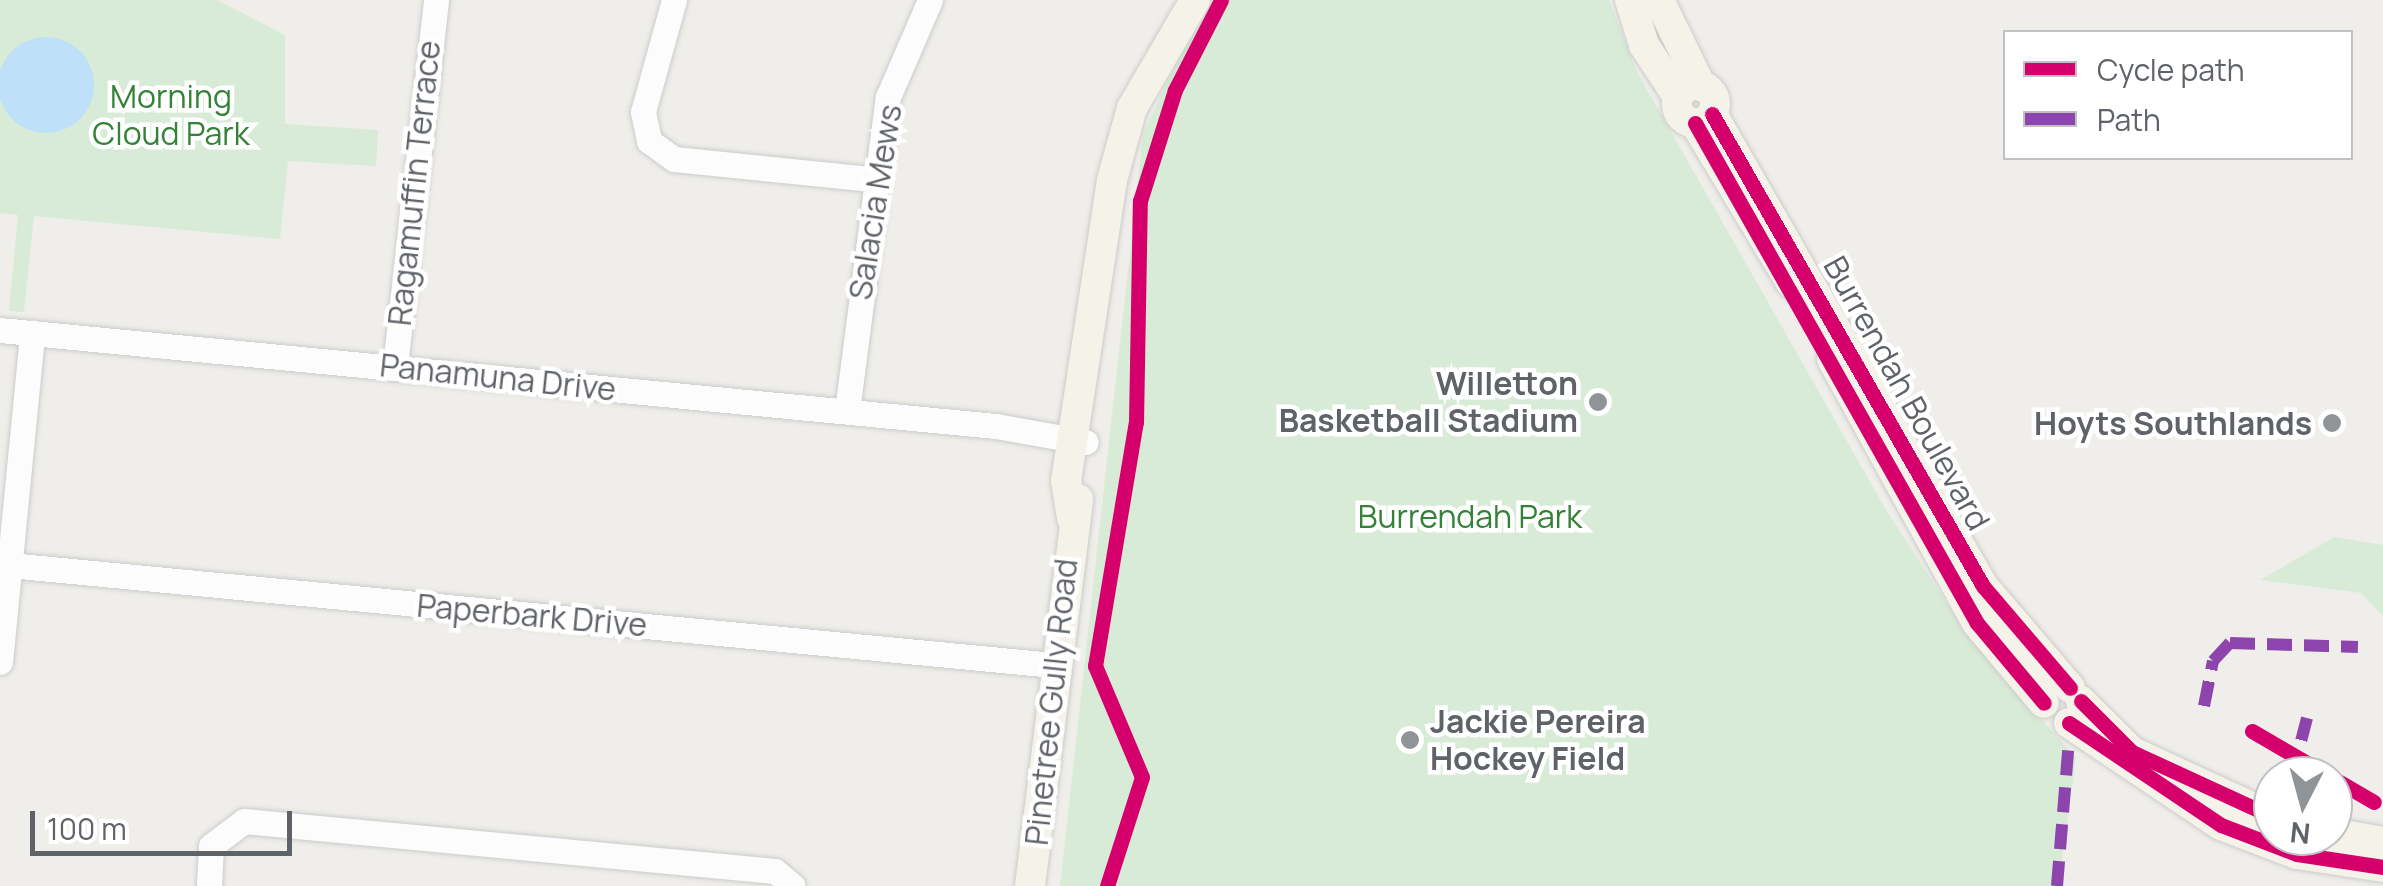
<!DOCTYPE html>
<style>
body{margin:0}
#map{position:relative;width:2383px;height:886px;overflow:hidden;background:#efeeea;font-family:Manrope,sans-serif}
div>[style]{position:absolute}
.green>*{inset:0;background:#d8ebd6}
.water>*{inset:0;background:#bfe0f9}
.round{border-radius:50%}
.roads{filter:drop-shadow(0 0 2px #cbcccc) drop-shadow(0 0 2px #cbcccc)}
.minor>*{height:25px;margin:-12.5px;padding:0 12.5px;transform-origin:12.5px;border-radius:12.5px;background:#fdfcfc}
.major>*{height:30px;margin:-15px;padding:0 15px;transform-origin:15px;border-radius:15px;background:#f4f2e9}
.major>.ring{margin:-15px;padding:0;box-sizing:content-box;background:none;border:30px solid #f4f2e9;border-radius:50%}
.quiet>*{height:12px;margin-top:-6px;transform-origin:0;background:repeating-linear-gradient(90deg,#8e44ad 0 25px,transparent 0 37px)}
.cycleway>*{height:15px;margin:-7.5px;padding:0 7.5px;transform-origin:7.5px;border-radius:7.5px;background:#d6006c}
.dots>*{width:28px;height:28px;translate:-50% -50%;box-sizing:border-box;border:5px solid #fff;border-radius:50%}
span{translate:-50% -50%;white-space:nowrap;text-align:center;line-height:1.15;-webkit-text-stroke:9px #fff;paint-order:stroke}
.park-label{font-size:32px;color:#348238}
.street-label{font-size:32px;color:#5f6368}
.poi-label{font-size:32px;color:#5f6368;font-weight:700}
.right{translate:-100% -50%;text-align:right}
.left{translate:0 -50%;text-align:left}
.legend{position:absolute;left:2003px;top:30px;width:350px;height:130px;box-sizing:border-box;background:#fff;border:2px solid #bfc1c3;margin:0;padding:12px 18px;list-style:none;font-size:30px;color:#5f6368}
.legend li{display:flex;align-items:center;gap:20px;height:50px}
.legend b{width:50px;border:2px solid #bfc1c3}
.north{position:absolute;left:2253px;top:756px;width:100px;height:100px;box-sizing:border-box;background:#fff;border:2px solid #bfc1c3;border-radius:50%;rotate:186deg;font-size:28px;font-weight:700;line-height:40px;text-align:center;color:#5f6368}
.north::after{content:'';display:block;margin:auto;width:35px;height:45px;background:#919496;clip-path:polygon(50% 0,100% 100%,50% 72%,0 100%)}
.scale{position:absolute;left:30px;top:811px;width:262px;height:45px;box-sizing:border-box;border:5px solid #5f6368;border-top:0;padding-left:12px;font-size:30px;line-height:35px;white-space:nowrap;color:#5f6368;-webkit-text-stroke:8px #fff;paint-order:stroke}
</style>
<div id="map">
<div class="green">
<div style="clip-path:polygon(0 0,217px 0,285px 35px,285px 124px,378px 130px,376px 166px,288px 161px,280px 239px,34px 216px,24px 312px,9px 311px,18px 215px,0 213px)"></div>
<div style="clip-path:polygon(1220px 0,1609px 0,1637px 72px,1885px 508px,1969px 638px,2076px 758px,2058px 886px,1060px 886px,1143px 135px,1185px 43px)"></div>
<div style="clip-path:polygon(2335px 537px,2383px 545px,2383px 616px,2361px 593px,2260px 580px)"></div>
</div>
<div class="water">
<div class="round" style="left:-2px;top:37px;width:96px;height:96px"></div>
</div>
<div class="roads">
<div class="minor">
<div style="left:674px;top:0;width:116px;rotate:105.5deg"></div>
<div style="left:643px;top:112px;width:30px;rotate:78deg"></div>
<div style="left:649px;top:141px;width:31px;rotate:36deg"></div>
<div style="left:674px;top:159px;width:199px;rotate:5.8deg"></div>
<div style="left:0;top:330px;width:1001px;rotate:5.51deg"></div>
<div style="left:996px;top:426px;width:91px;rotate:10.1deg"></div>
<div style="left:395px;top:366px;width:368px;rotate:-83.6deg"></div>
<div style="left:847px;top:411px;width:317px;rotate:-82.6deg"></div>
<div style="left:888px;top:97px;width:106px;rotate:-66.6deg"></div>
<div style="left:9px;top:565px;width:1050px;rotate:5.47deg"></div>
<div style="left:0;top:662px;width:331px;rotate:-84.4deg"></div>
<div style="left:209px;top:886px;width:40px;rotate:-87.1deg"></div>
<div style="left:211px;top:846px;width:41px;rotate:-37.1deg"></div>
<div style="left:244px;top:821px;width:533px;rotate:5.38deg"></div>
<div style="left:775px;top:871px;width:23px;rotate:40deg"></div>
</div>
<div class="major">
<div style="left:1630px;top:0;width:47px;rotate:72.7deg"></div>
<div style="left:1644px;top:45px;width:62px;rotate:56.8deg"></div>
<div style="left:1659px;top:0;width:96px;rotate:64deg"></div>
<div class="ring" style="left:1677px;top:85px;width:8px;height:8px"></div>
<div style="left:1712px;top:114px;width:544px;rotate:60.14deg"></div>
<div style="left:1983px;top:586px;width:134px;rotate:49.5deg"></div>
<div style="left:1695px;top:123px;width:187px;rotate:59deg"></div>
<div style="left:1832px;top:359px;width:301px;rotate:61.2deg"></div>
<div style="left:1977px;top:623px;width:104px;rotate:50.1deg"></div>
<div style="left:1072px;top:518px;width:37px;rotate:-99deg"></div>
<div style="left:1066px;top:481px;width:304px;rotate:-81.3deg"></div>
<div style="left:1112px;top:180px;width:75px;rotate:-74.5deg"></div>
<div style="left:1132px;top:108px;width:125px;rotate:-59.7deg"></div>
<div style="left:2081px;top:701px;width:72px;rotate:45deg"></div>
<div style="left:2132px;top:752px;width:155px;rotate:24.7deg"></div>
<div style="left:2069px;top:723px;width:183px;rotate:33.9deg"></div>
<div style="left:2221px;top:825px;width:81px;rotate:20.9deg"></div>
<div style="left:2297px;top:854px;width:87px;rotate:8.6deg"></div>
<div style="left:2333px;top:833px;width:51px;rotate:10.2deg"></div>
<div style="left:1030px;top:886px;width:390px;rotate:-82.9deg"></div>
</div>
</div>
<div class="quiet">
<div style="left:2204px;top:706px;width:46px;rotate:-78.7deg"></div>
<div style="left:2213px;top:661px;width:25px;rotate:-47deg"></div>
<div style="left:2230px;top:643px;width:128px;rotate:1.8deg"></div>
<div style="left:2292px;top:776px;width:60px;rotate:-75.5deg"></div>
<div style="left:2057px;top:886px;width:146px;rotate:-85.3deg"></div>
</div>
<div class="cycleway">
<div style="left:1712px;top:114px;width:544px;rotate:60.14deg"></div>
<div style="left:1983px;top:586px;width:134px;rotate:49.5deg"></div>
<div style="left:1695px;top:123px;width:574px;rotate:60.58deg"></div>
<div style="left:1977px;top:623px;width:104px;rotate:50.1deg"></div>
<div style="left:2081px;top:701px;width:72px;rotate:45deg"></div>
<div style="left:2132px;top:752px;width:155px;rotate:24.7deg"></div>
<div style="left:2069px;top:723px;width:183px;rotate:33.9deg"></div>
<div style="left:2221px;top:825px;width:81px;rotate:20.9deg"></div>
<div style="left:2297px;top:854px;width:87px;rotate:8.6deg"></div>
<div style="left:2252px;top:731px;width:141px;rotate:30.2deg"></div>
<div style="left:1107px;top:886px;width:114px;rotate:-72.2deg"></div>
<div style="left:1142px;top:777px;width:121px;rotate:-112.9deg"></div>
<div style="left:1095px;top:666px;width:247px;rotate:-80.5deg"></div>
<div style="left:1136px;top:422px;width:221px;rotate:-89deg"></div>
<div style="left:1140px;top:201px;width:116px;rotate:-72.5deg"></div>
<div style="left:1175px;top:90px;width:101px;rotate:-62.9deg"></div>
</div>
<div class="dots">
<div style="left:1598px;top:402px;background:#919496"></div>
<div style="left:2332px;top:423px;background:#919496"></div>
<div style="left:1410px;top:740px;background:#919496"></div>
</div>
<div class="park-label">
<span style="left:171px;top:115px">Morning<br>Cloud Park</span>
<span style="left:1470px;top:516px">Burrendah Park</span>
</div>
<div class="street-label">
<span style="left:414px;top:183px;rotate:-84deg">Ragamuffin Terrace</span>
<span style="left:875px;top:202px;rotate:-81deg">Salacia Mews</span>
<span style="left:498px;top:377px;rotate:6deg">Panamuna Drive</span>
<span style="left:1907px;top:393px;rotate:61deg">Burrendah Boulevard</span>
<span style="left:532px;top:615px;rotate:5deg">Paperbark Drive</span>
<span style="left:1051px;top:702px;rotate:-84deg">Pinetree Gully Road</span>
</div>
<div class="poi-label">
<span class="right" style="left:1578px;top:402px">Willetton<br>Basketball Stadium</span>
<span class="right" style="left:2312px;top:423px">Hoyts Southlands</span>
<span class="left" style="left:1430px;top:740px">Jackie Pereira<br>Hockey Field</span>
</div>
<ul class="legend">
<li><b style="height:12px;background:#d6006c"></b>Cycle path</li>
<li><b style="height:12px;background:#8e44ad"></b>Path</li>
</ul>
<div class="north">N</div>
<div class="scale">100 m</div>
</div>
